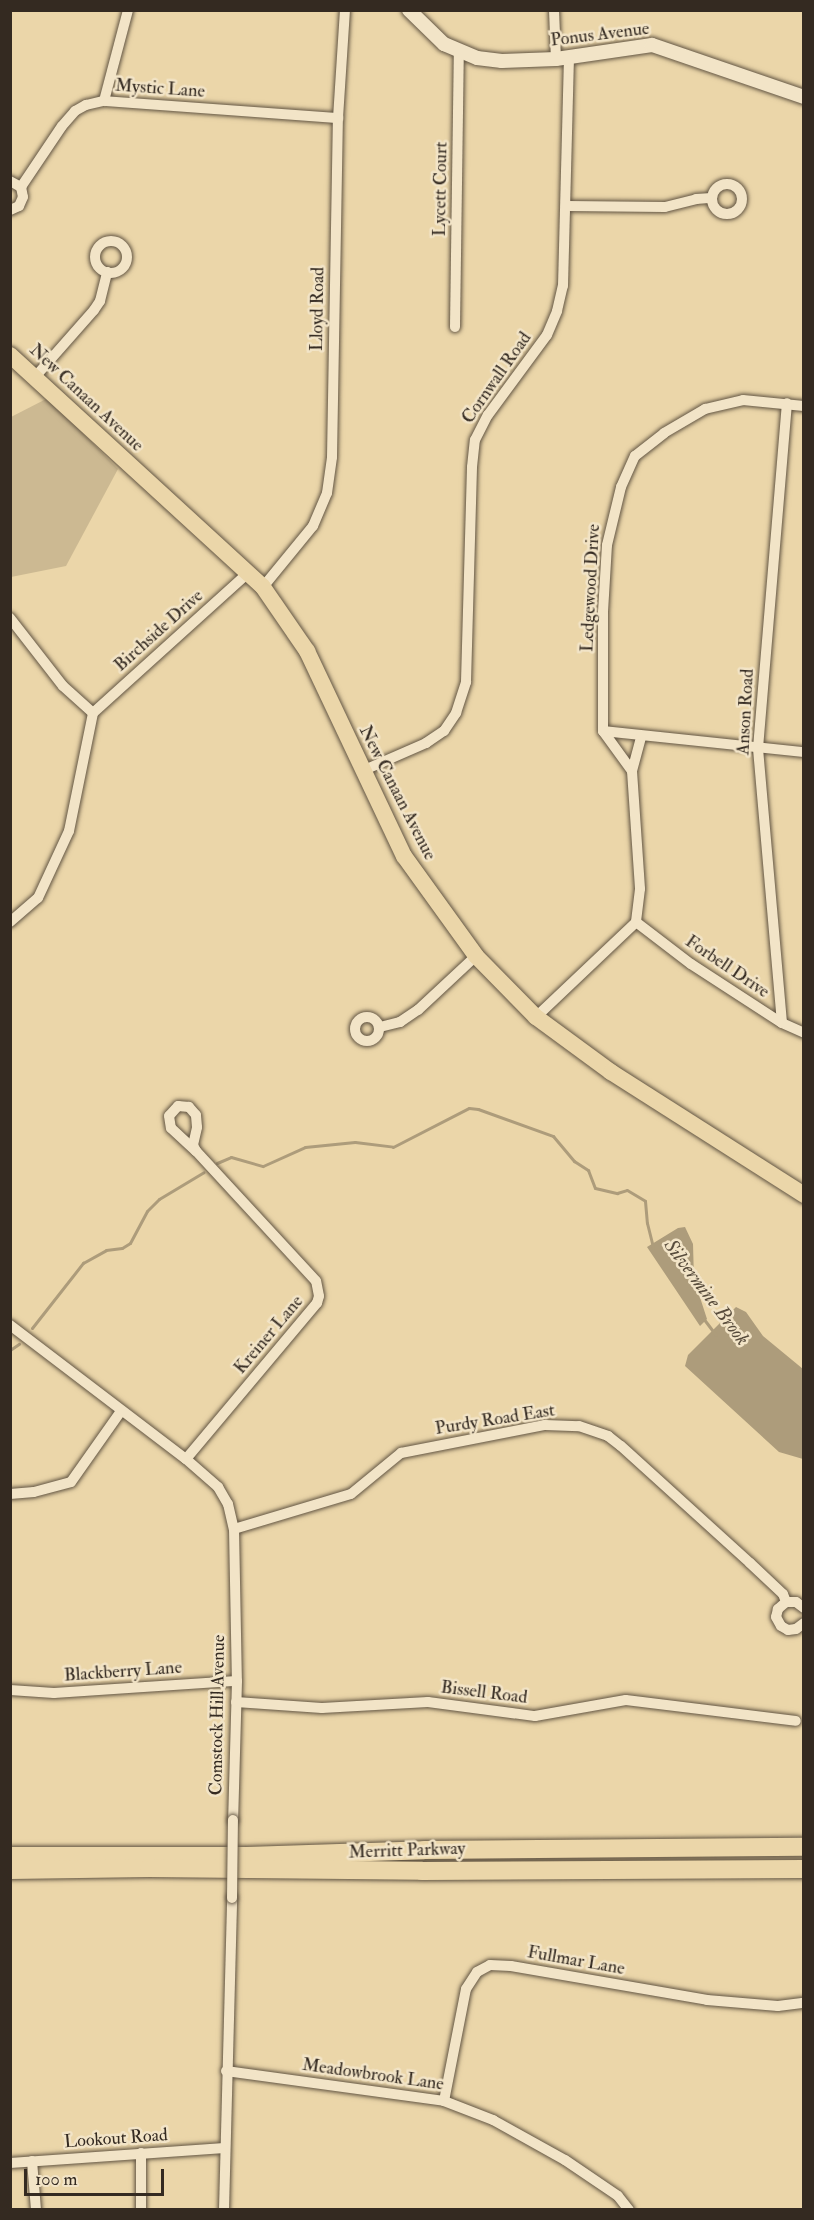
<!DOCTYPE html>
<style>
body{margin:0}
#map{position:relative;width:814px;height:2220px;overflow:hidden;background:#ebd6a9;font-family:"IM FELL Double Pica",serif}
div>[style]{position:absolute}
.green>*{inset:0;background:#ccb992}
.water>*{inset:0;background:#ad9c7b}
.stream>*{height:3px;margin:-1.5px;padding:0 1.5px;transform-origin:1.5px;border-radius:1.5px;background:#ad9c7b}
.roads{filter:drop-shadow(0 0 2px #625543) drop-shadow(0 0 2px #625543)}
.minor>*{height:10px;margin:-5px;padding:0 5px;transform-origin:5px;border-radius:5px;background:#f2e4c7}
.minor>.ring{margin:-5px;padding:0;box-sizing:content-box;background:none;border:10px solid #f2e4c7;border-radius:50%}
.tertiary>*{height:14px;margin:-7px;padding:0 7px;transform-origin:7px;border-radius:7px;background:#f2e4c7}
.primary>*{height:16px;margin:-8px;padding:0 8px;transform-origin:8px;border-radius:8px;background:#ebd6a9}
.motorway>*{height:18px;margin:-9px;padding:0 9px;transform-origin:9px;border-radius:9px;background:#ebd6a9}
.bridges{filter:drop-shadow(0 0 2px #625543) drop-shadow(0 0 2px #625543)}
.minor-bridge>*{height:10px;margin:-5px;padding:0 5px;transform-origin:5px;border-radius:5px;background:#f2e4c7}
span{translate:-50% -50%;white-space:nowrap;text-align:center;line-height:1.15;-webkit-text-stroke:5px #f2e4c7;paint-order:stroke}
.street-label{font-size:18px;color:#342a21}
.water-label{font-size:20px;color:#584c3c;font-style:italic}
.frame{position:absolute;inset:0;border:12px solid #342a21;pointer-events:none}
.scale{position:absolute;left:24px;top:2169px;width:140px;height:27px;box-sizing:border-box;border:3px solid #342a21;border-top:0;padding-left:8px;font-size:18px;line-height:21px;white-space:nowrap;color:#342a21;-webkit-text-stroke:4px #f2e4c7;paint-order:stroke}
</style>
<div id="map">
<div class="green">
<div style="clip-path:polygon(48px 398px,118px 469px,66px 566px,11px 577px,11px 417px)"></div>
</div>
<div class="water">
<div style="clip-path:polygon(685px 1227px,693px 1244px,694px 1279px,707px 1319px,700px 1326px,647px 1247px,678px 1228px)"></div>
<div style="clip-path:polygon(736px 1307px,746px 1312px,763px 1336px,803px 1369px,803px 1459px,779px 1452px,685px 1366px,688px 1355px)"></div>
</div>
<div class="stream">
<div style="left:217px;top:1163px;width:15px;rotate:-23deg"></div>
<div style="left:231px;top:1157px;width:33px;rotate:16deg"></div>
<div style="left:263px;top:1166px;width:46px;rotate:-24.3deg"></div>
<div style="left:305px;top:1147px;width:50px;rotate:-5.7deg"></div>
<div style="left:355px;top:1142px;width:38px;rotate:7deg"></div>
<div style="left:393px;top:1147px;width:85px;rotate:-27.2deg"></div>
<div style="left:469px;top:1108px;width:9px;rotate:6deg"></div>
<div style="left:478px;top:1109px;width:80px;rotate:19.8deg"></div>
<div style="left:553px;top:1136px;width:33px;rotate:50deg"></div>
<div style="left:574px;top:1161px;width:17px;rotate:33deg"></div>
<div style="left:588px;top:1170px;width:19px;rotate:69deg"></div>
<div style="left:595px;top:1188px;width:23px;rotate:13deg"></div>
<div style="left:617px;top:1193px;width:10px;rotate:-17deg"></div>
<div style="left:627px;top:1190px;width:21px;rotate:31deg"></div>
<div style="left:645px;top:1201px;width:22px;rotate:85deg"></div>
<div style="left:647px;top:1223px;width:25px;rotate:76deg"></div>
<div style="left:703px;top:1318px;width:21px;rotate:53deg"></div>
<div style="left:32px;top:1328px;width:83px;rotate:-51.9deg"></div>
<div style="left:83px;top:1263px;width:26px;rotate:-29deg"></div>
<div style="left:106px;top:1250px;width:16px;rotate:-7deg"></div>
<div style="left:122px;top:1248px;width:9px;rotate:-32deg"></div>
<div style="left:130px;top:1243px;width:36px;rotate:-62deg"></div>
<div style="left:147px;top:1211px;width:17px;rotate:-45deg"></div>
<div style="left:159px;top:1199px;width:52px;rotate:-31deg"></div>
<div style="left:10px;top:1350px;width:11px;rotate:-34deg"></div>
</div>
<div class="roads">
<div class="minor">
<div style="left:554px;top:10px;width:49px;rotate:87.7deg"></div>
<div style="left:104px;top:101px;width:94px;rotate:-75.2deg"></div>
<div style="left:10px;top:181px;width:13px;rotate:29deg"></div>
<div style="left:21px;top:187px;width:10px;rotate:79deg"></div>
<div style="left:23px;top:197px;width:10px;rotate:114deg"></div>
<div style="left:19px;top:206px;width:10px;rotate:156deg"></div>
<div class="ring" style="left:712px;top:184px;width:20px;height:20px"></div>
<div style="left:21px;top:187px;width:73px;rotate:-56.1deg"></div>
<div style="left:62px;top:126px;width:20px;rotate:-49deg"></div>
<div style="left:75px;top:111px;width:13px;rotate:-29deg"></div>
<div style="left:86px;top:105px;width:18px;rotate:-13deg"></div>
<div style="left:104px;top:101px;width:235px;rotate:4.2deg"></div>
<div style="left:567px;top:206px;width:98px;rotate:0.6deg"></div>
<div style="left:665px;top:207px;width:32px;rotate:-14deg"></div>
<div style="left:696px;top:199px;width:16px;rotate:-4deg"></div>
<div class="ring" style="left:95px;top:241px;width:22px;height:22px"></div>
<div style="left:455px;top:327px;width:275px;rotate:-89.2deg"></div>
<div style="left:35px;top:377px;width:89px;rotate:-48.6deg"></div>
<div style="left:94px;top:310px;width:11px;rotate:-56deg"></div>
<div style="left:100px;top:301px;width:30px;rotate:-76deg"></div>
<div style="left:263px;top:587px;width:79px;rotate:-50.7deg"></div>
<div style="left:313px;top:526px;width:36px;rotate:-67deg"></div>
<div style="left:327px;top:493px;width:36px;rotate:-82deg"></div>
<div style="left:332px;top:457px;width:339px;rotate:-89deg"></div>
<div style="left:338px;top:118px;width:108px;rotate:-86.3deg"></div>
<div style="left:10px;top:618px;width:86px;rotate:52.1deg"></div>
<div style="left:63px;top:686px;width:40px;rotate:42deg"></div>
<div style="left:603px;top:731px;width:119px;rotate:-90deg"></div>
<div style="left:603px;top:612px;width:67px;rotate:-86.6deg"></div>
<div style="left:607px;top:545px;width:60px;rotate:-76.4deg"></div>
<div style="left:621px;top:487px;width:34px;rotate:-66deg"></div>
<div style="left:635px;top:456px;width:37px;rotate:-38deg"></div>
<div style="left:664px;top:433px;width:48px;rotate:-30.3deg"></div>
<div style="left:705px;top:409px;width:39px;rotate:-13deg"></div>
<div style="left:743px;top:400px;width:61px;rotate:5.6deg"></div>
<div style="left:603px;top:731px;width:49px;rotate:54.1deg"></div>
<div style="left:632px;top:771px;width:118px;rotate:86.1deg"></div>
<div style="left:640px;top:889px;width:33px;rotate:97deg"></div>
<div style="left:636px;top:922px;width:69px;rotate:37.4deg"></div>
<div style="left:691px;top:964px;width:108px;rotate:33deg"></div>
<div style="left:782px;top:1023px;width:24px;rotate:24deg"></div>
<div style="left:603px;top:731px;width:202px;rotate:6deg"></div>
<div style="left:362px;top:771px;width:70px;rotate:-23.6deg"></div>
<div style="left:426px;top:743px;width:22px;rotate:-34deg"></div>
<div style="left:444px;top:731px;width:22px;rotate:-56deg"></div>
<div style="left:456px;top:713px;width:33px;rotate:-72deg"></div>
<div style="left:466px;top:682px;width:215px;rotate:-88.4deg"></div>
<div style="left:472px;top:467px;width:27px;rotate:-84deg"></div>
<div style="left:475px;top:440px;width:28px;rotate:-63deg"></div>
<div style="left:488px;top:415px;width:99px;rotate:-53.6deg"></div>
<div style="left:547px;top:335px;width:26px;rotate:-67deg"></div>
<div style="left:557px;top:311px;width:26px;rotate:-77deg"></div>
<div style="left:563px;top:286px;width:229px;rotate:-88.5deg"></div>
<div style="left:632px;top:771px;width:35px;rotate:-75deg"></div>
<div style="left:10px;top:922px;width:37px;rotate:-41deg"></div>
<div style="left:38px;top:898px;width:74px;rotate:-65.2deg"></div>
<div style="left:69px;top:831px;width:120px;rotate:-78.5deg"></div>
<div style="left:93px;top:713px;width:207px;rotate:-42.1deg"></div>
<div class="ring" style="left:355px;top:1017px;width:14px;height:14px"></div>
<div style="left:536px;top:1017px;width:138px;rotate:-43.5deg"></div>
<div style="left:782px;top:1023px;width:276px;rotate:-95deg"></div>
<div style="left:758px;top:748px;width:346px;rotate:-85.2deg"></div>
<div style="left:380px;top:1027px;width:21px;rotate:-14deg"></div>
<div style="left:400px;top:1022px;width:22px;rotate:-34deg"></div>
<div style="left:418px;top:1010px;width:79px;rotate:-43deg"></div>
<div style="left:10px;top:1325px;width:221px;rotate:37.3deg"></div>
<div style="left:186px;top:1459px;width:43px;rotate:41.2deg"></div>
<div style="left:218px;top:1487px;width:20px;rotate:60deg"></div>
<div style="left:228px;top:1504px;width:26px;rotate:77deg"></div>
<div style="left:234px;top:1529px;width:152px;rotate:88.9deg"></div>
<div style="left:237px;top:1681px;width:139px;rotate:91.6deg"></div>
<div style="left:186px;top:1459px;width:204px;rotate:-50deg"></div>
<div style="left:317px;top:1303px;width:7px;rotate:-74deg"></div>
<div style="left:319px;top:1296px;width:15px;rotate:-101deg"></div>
<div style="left:316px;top:1281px;width:177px;rotate:-132.7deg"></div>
<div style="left:196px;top:1151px;width:7px;rotate:-117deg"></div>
<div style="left:193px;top:1145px;width:18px;rotate:-77deg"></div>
<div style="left:197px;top:1127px;width:12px;rotate:-95deg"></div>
<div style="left:196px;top:1115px;width:11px;rotate:-131deg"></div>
<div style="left:189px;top:1107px;width:11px;rotate:-175deg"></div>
<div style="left:178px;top:1106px;width:13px;rotate:132deg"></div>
<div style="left:169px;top:1116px;width:12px;rotate:81deg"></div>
<div style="left:171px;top:1128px;width:34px;rotate:43deg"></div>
<div style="left:10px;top:1494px;width:24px;rotate:-5deg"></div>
<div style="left:34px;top:1492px;width:38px;rotate:-15deg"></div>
<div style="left:71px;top:1482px;width:87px;rotate:-54.8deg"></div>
<div style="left:234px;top:1529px;width:122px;rotate:-16.7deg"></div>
<div style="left:351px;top:1494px;width:65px;rotate:-39.4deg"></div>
<div style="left:401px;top:1453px;width:147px;rotate:-11deg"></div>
<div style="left:545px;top:1425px;width:34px;rotate:2deg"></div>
<div style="left:579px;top:1426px;width:31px;rotate:19deg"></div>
<div style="left:608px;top:1436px;width:16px;rotate:38deg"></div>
<div style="left:621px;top:1446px;width:174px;rotate:42.2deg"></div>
<div style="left:750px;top:1563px;width:45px;rotate:43.2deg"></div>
<div style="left:783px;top:1594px;width:9px;rotate:69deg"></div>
<div style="left:804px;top:1608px;width:10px;rotate:-143deg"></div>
<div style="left:796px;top:1602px;width:10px;rotate:180deg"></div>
<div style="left:786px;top:1602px;width:11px;rotate:139deg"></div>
<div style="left:778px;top:1609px;width:8px;rotate:104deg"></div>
<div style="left:776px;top:1617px;width:10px;rotate:61deg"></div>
<div style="left:781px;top:1626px;width:8px;rotate:30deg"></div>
<div style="left:788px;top:1630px;width:8px;rotate:-7deg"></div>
<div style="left:796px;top:1629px;width:10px;rotate:-37deg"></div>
<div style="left:10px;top:1690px;width:44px;rotate:3.9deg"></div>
<div style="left:54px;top:1693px;width:183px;rotate:-3.8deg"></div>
<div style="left:236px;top:1702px;width:86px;rotate:4deg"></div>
<div style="left:322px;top:1708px;width:106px;rotate:-3.2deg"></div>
<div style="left:428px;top:1702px;width:108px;rotate:7.5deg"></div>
<div style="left:535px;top:1716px;width:92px;rotate:-10deg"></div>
<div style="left:626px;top:1700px;width:171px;rotate:7deg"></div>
<div style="left:226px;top:2071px;width:220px;rotate:7.8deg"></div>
<div style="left:444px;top:2101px;width:53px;rotate:21.2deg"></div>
<div style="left:493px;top:2120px;width:82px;rotate:29.1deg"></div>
<div style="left:565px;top:2160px;width:64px;rotate:34.2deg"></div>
<div style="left:618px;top:2196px;width:18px;rotate:52deg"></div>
<div style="left:444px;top:2101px;width:114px;rotate:-78.9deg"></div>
<div style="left:466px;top:1989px;width:20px;rotate:-57deg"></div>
<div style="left:477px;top:1972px;width:15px;rotate:-28deg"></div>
<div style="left:490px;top:1965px;width:21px;rotate:3deg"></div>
<div style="left:511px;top:1966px;width:199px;rotate:9.8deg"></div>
<div style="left:707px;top:2000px;width:71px;rotate:4.8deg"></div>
<div style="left:778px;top:2006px;width:26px;rotate:-7deg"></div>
<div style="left:141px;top:2153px;width:57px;rotate:90deg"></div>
<div style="left:32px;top:2161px;width:49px;rotate:85.3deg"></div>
<div style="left:10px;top:2163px;width:215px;rotate:-4deg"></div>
<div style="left:224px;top:2210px;width:312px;rotate:-88.5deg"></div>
</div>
<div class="tertiary">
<div style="left:409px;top:10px;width:49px;rotate:44.2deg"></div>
<div style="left:444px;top:44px;width:36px;rotate:23deg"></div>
<div style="left:477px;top:58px;width:25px;rotate:7deg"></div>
<div style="left:502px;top:61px;width:54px;rotate:-2.1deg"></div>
<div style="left:556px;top:59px;width:97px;rotate:-8.3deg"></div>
<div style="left:652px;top:45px;width:161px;rotate:18.9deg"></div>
</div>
<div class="primary">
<div style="left:10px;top:355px;width:343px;rotate:42.5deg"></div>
<div style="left:263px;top:587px;width:78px;rotate:55.5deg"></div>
<div style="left:307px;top:651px;width:227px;rotate:64.7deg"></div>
<div style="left:404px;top:856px;width:123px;rotate:54.2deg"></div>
<div style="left:476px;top:956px;width:86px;rotate:45.5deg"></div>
<div style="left:536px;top:1017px;width:93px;rotate:36.3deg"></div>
<div style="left:611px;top:1072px;width:229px;rotate:32.5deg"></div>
</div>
<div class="motorway">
<div style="left:10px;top:1856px;width:237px"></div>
<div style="left:247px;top:1856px;width:177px;rotate:-1.9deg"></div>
<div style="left:424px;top:1850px;width:380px;rotate:-0.5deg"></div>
<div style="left:10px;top:1870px;width:139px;rotate:-0.8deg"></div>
<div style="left:149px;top:1868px;width:273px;rotate:0.6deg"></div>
<div style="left:422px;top:1871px;width:382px;rotate:-0.3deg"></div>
</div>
</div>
<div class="bridges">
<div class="minor-bridge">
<div style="left:232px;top:1898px;width:78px;rotate:-89.3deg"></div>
</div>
</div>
<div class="street-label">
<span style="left:600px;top:35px;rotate:-7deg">Ponus Avenue</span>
<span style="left:160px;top:89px;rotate:4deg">Mystic Lane</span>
<span style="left:441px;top:189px;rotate:-89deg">Lycett Court</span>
<span style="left:318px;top:309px;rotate:-89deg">Lloyd Road</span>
<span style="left:497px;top:378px;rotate:-55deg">Cornwall Road</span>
<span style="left:86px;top:398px;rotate:43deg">New Canaan Avenue</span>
<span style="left:591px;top:588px;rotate:-87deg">Ledgewood Drive</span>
<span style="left:159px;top:631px;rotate:-42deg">Birchside Drive</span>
<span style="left:746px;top:712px;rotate:-87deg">Anson Road</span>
<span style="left:397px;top:793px;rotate:63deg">New Canaan Avenue</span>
<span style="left:727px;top:967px;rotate:34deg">Forbell Drive</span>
<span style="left:269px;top:1335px;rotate:-50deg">Kreiner Lane</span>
<span style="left:495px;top:1420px;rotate:-9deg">Purdy Road East</span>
<span style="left:123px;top:1672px;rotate:-4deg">Blackberry Lane</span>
<span style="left:484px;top:1693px;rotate:7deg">Bissell Road</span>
<span style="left:218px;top:1715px;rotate:-89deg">Comstock Hill Avenue</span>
<span style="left:407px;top:1851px;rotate:-2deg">Merritt Parkway</span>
<span style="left:576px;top:1961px;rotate:10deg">Fullmar Lane</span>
<span style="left:373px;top:2075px;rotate:8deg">Meadowbrook Lane</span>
<span style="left:116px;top:2139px;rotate:-4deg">Lookout Road</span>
</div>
<div class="water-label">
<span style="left:707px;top:1292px;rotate:53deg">Silvermine Brook</span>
</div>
<div class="frame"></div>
<div class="scale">100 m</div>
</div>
